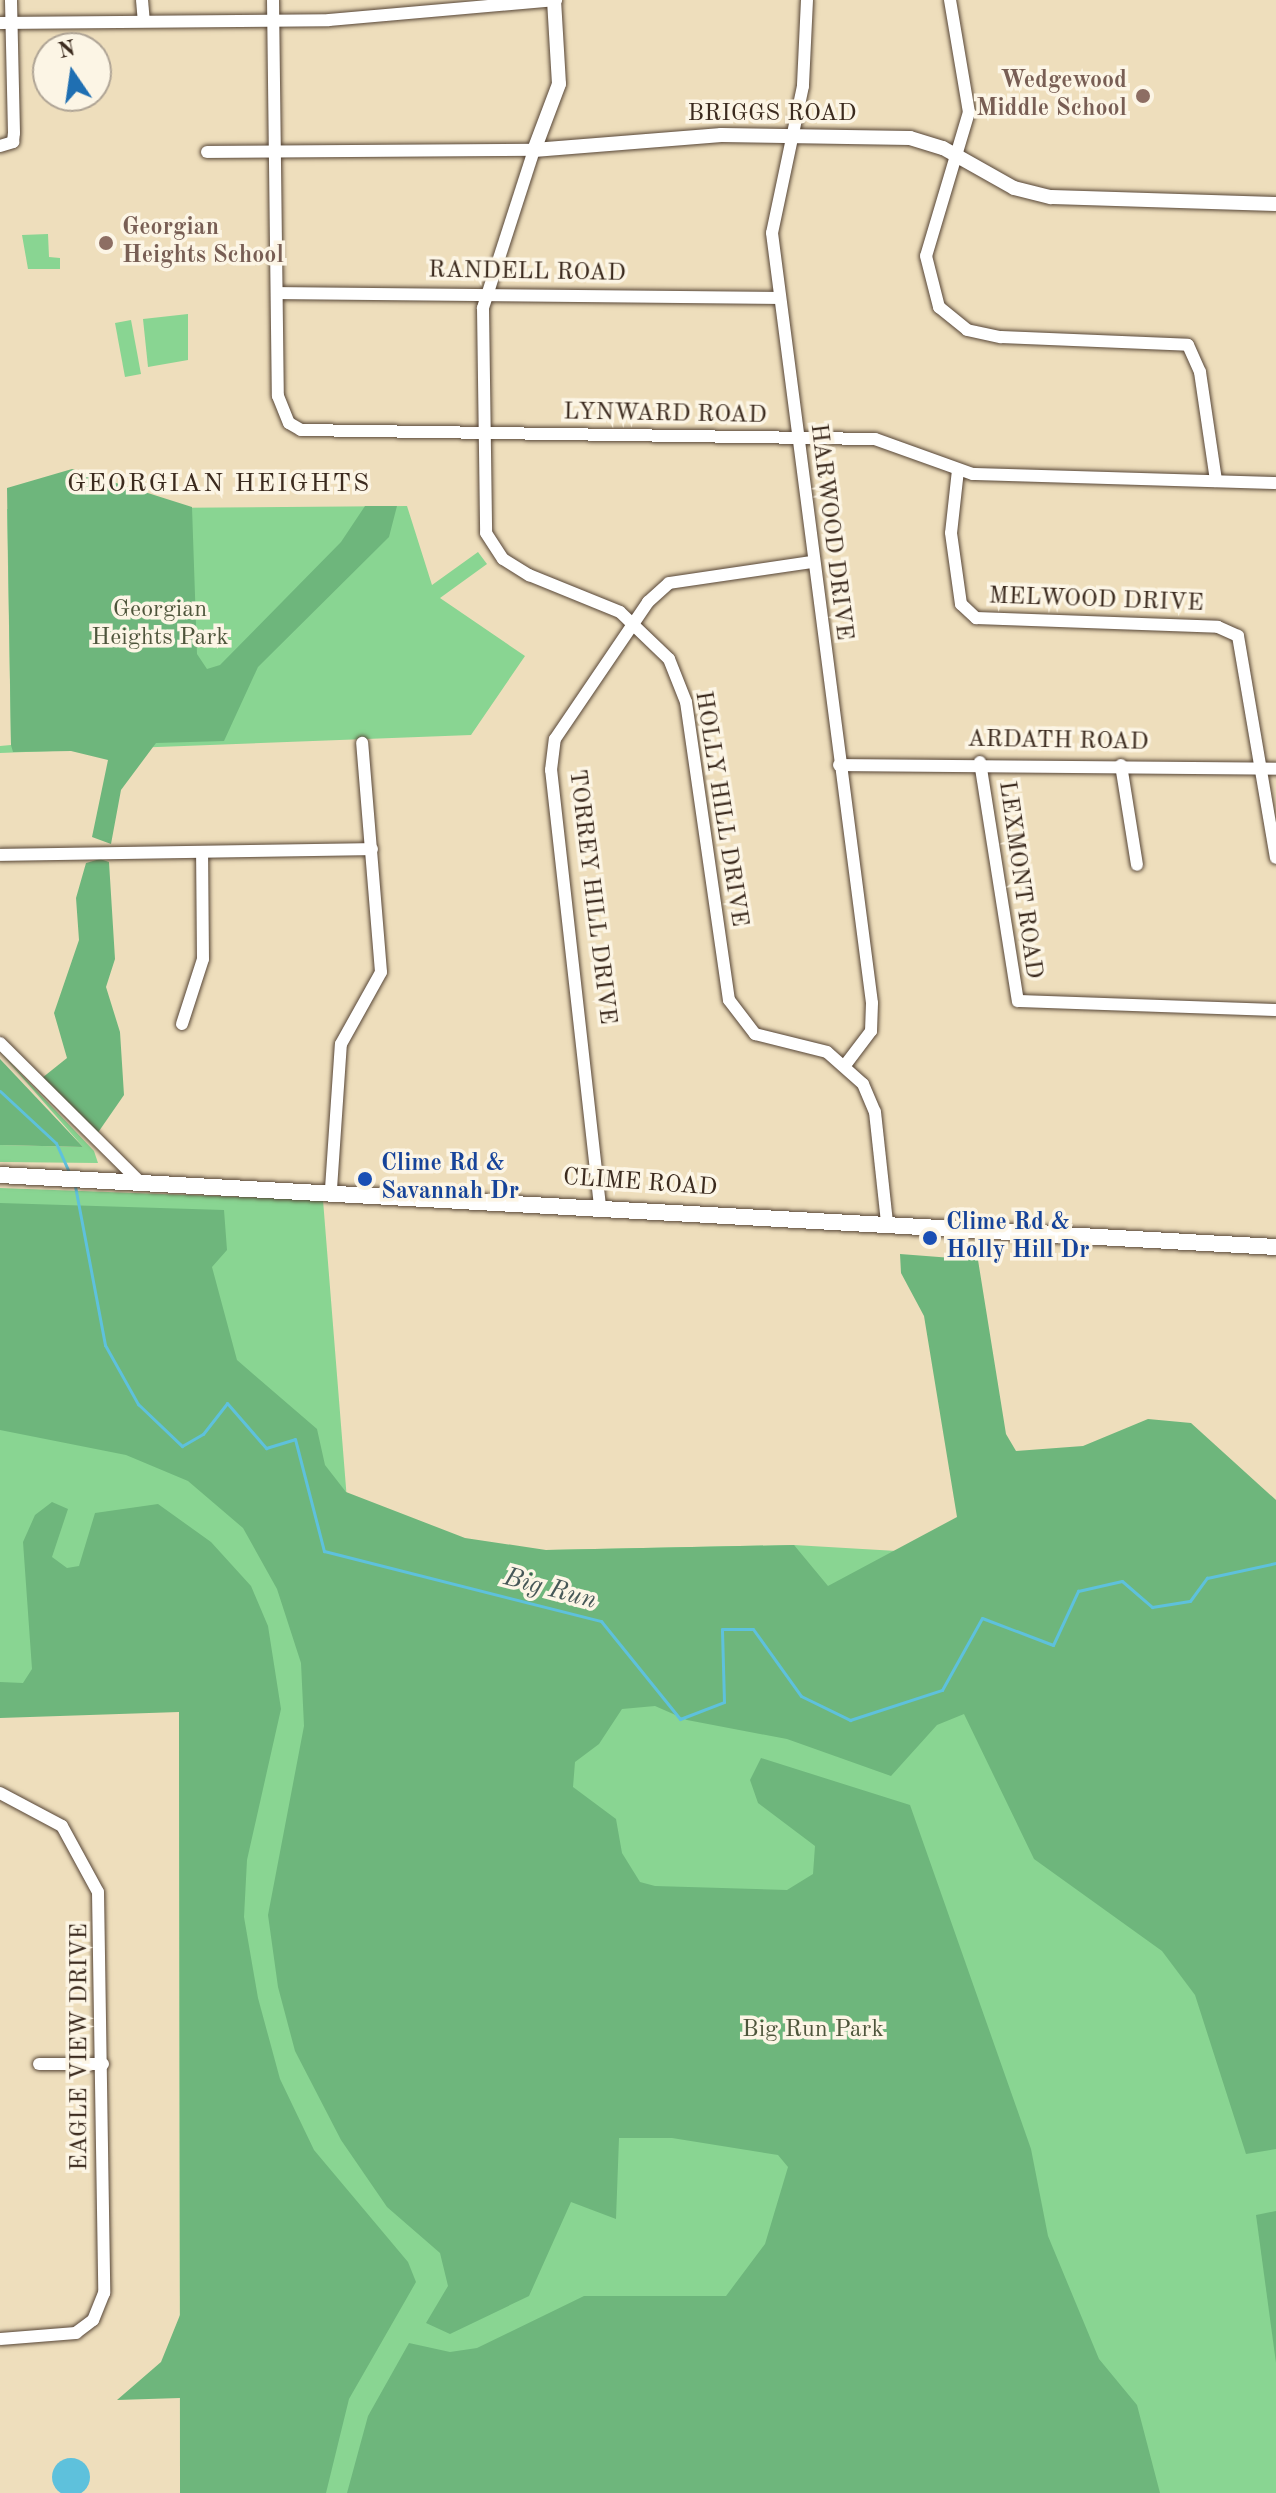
<!DOCTYPE html>
<style>
body{margin:0}
#map{position:relative;width:1276px;height:2493px;overflow:hidden;background:#eedebc;font-family:"Old Standard TT",serif}
div>[style]{position:absolute}
.green>*{inset:0;background:#89d592}
.forest>*{inset:0;background:#6eb67c}
.water>*{inset:0;background:#5ec1dc}
.round{border-radius:50%}
.stream>*{height:3px;margin:-1.5px;padding:0 1.5px;transform-origin:1.5px;border-radius:1.5px;background:#5ec1dc}
.roads{filter:drop-shadow(0 0 2px #564536) drop-shadow(0 0 2px #564536)}
.minor>*{height:12px;margin:-6px;padding:0 6px;transform-origin:6px;border-radius:6px;background:#fff}
.tertiary>*{height:14px;margin:-7px;padding:0 7px;transform-origin:7px;border-radius:7px;background:#fff}
.secondary>*{height:16px;margin:-8px;padding:0 8px;transform-origin:8px;border-radius:8px;background:#fff}
.dots>*{width:22px;height:22px;translate:-50% -50%;box-sizing:border-box;border:4px solid #fcf5e5;border-radius:50%}
span{translate:-50% -50%;white-space:nowrap;text-align:center;line-height:1.15;-webkit-text-stroke:7px #fcf5e5;paint-order:stroke}
.education-label{font-size:24px;color:#785e54;font-weight:700}
.right{translate:-100% -50%;text-align:right}
.left{translate:0 -50%;text-align:left}
.street-label{font-size:24px;color:#3b2a1e}
.park-label{font-size:24px;color:#4e553b}
.transit-label{font-size:24px;color:#164399;font-weight:700}
.neighbourhood-label{font-size:26px;color:#3b2a1e;letter-spacing:2px}
.water-label{font-size:26px;color:#465757;font-style:italic}
.north{position:absolute;left:32px;top:32px;width:80px;height:80px;box-sizing:border-box;background:#fcf5e5;border:2px solid #afa495;border-radius:50%;rotate:347deg;font-size:22px;font-weight:700;line-height:32px;text-align:center;color:#3b2a1e}
.north::after{content:'';display:block;margin:auto;width:28px;height:36px;background:#1f6fb2;clip-path:polygon(50% 0,100% 100%,50% 72%,0 100%)}
</style>
<div id="map">
<div class="green">
<div style="clip-path:polygon(48px 234px,49px 257px,60px 258px,60px 269px,28px 269px,22px 235px)"></div>
<div style="clip-path:polygon(188px 314px,188px 360px,148px 367px,143px 319px)"></div>
<div style="clip-path:polygon(131px 320px,141px 374px,125px 377px,115px 323px)"></div>
<div style="clip-path:polygon(407px 506px,432px 585px,478px 552px,487px 564px,440px 598px,525px 656px,471px 735px,0 753px,0 746px,11px 745px,7px 509px)"></div>
<div style="clip-path:polygon(0 1052px,94px 1151px,98px 1163px,0 1162px,0 1145px,83px 1147px)"></div>
<div style="clip-path:polygon(0 1188px,323px 1200px,353px 1575px,546px 1550px,794px 1545px,1017px 1558px,1276px 1547px,1276px 2493px,180px 2493px,179px 1712px,0 1709px)"></div>
</div>
<div class="forest">
<div style="clip-path:polygon(72px 469px,192px 507px,197px 654px,207px 669px,220px 665px,341px 542px,365px 506px,397px 506px,389px 537px,258px 667px,224px 741px,156px 743px,121px 790px,111px 844px,92px 837px,108px 760px,71px 751px,13px 752px,11px 745px,7px 488px)"></div>
<div style="clip-path:polygon(100px 859px,109px 862px,115px 959px,106px 987px,120px 1032px,124px 1095px,97px 1134px,42px 1078px,67px 1058px,54px 1013px,79px 940px,76px 898px,86px 863px)"></div>
<div style="clip-path:polygon(0 1059px,83px 1147px,0 1145px)"></div>
<div style="clip-path:polygon(0 1203px,224px 1210px,227px 1250px,212px 1267px,237px 1360px,317px 1429px,325px 1465px,346px 1492px,465px 1538px,546px 1550px,794px 1545px,828px 1586px,957px 1517px,924px 1316px,901px 1273px,900px 1254px,978px 1260px,1006px 1434px,1016px 1451px,1083px 1446px,1148px 1419px,1191px 1423px,1276px 1500px,1276px 2149px,1246px 2154px,1195px 1995px,1162px 1951px,1034px 1859px,964px 1714px,937px 1725px,891px 1776px,787px 1739px,687px 1720px,655px 1706px,622px 1709px,599px 1744px,575px 1762px,573px 1787px,616px 1819px,622px 1853px,640px 1882px,655px 1886px,787px 1890px,813px 1874px,815px 1846px,758px 1803px,750px 1780px,761px 1758px,910px 1805px,1031px 2149px,1048px 2236px,1099px 2359px,1137px 2405px,1160px 2493px,347px 2493px,368px 2416px,409px 2343px,450px 2352px,477px 2348px,584px 2296px,726px 2296px,765px 2244px,788px 2167px,778px 2155px,672px 2138px,619px 2138px,616px 2219px,571px 2202px,529px 2296px,450px 2334px,426px 2323px,448px 2286px,440px 2253px,387px 2207px,341px 2140px,295px 2051px,278px 1987px,268px 1915px,304px 1726px,301px 1663px,277px 1589px,243px 1528px,188px 1481px,126px 1455px,0 1430px)"></div>
<div style="clip-path:polygon(52px 1502px,68px 1509px,52px 1557px,67px 1568px,79px 1566px,95px 1513px,158px 1504px,211px 1542px,251px 1586px,268px 1626px,281px 1709px,247px 1860px,244px 1917px,258px 1998px,280px 2079px,314px 2150px,408px 2262px,416px 2282px,349px 2399px,326px 2493px,180px 2493px,180px 2398px,117px 2400px,161px 2362px,180px 2315px,179px 1712px,0 1718px,0 1682px,23px 1683px,32px 1669px,23px 1542px,35px 1515px)"></div>
<div style="clip-path:polygon(1276px 2211px,1276px 2363px,1256px 2215px)"></div>
</div>
<div class="water">
<div class="round" style="left:52px;top:2458px;width:38px;height:38px"></div>
</div>
<div class="stream">
<div style="left:0;top:1091px;width:76px;rotate:42.9deg"></div>
<div style="left:56px;top:1143px;width:32px;rotate:66deg"></div>
<div style="left:75px;top:1186px;width:162px;rotate:79.3deg"></div>
<div style="left:105px;top:1345px;width:68px;rotate:60.8deg"></div>
<div style="left:138px;top:1404px;width:61px;rotate:43.7deg"></div>
<div style="left:182px;top:1446px;width:24px;rotate:-30deg"></div>
<div style="left:203px;top:1434px;width:39px;rotate:-52deg"></div>
<div style="left:227px;top:1403px;width:60px;rotate:49.1deg"></div>
<div style="left:266px;top:1448px;width:30px;rotate:-17deg"></div>
<div style="left:295px;top:1439px;width:116px;rotate:75.5deg"></div>
<div style="left:324px;top:1551px;width:286px;rotate:14.2deg"></div>
<div style="left:601px;top:1621px;width:126px;rotate:51.1deg"></div>
<div style="left:680px;top:1719px;width:47px;rotate:-21.1deg"></div>
<div style="left:724px;top:1702px;width:73px;rotate:-91.6deg"></div>
<div style="left:722px;top:1629px;width:31px"></div>
<div style="left:753px;top:1629px;width:82px;rotate:54.4deg"></div>
<div style="left:801px;top:1696px;width:55px;rotate:26.1deg"></div>
<div style="left:850px;top:1720px;width:97px;rotate:-18.1deg"></div>
<div style="left:942px;top:1690px;width:82px;rotate:-60.9deg"></div>
<div style="left:982px;top:1618px;width:76px;rotate:20.8deg"></div>
<div style="left:1053px;top:1645px;width:60px;rotate:-65.2deg"></div>
<div style="left:1078px;top:1591px;width:45px;rotate:-12.8deg"></div>
<div style="left:1122px;top:1581px;width:40px;rotate:41deg"></div>
<div style="left:1152px;top:1607px;width:38px;rotate:-9deg"></div>
<div style="left:1190px;top:1601px;width:29px;rotate:-54deg"></div>
<div style="left:1207px;top:1578px;width:71px;rotate:-12.3deg"></div>
</div>
<div class="roads">
<div class="minor">
<div style="left:142px;top:0;width:21px;rotate:85deg"></div>
<div style="left:273px;top:0;width:396px;rotate:89.3deg"></div>
<div style="left:278px;top:396px;width:29px;rotate:68deg"></div>
<div style="left:289px;top:423px;width:14px;rotate:30deg"></div>
<div style="left:301px;top:430px;width:574px;rotate:0.9deg"></div>
<div style="left:875px;top:439px;width:104px;rotate:19.7deg"></div>
<div style="left:973px;top:474px;width:303px;rotate:1.7deg"></div>
<div style="left:807px;top:0;width:86px;rotate:92.7deg"></div>
<div style="left:803px;top:86px;width:150px;rotate:101.9deg"></div>
<div style="left:772px;top:233px;width:776px;rotate:82.6deg"></div>
<div style="left:872px;top:1003px;width:28px;rotate:92deg"></div>
<div style="left:871px;top:1031px;width:41px;rotate:127.1deg"></div>
<div style="left:950px;top:0;width:114px;rotate:80.4deg"></div>
<div style="left:969px;top:112px;width:150px;rotate:106.6deg"></div>
<div style="left:926px;top:256px;width:53px;rotate:75.7deg"></div>
<div style="left:939px;top:307px;width:36px;rotate:39deg"></div>
<div style="left:967px;top:330px;width:35px;rotate:12deg"></div>
<div style="left:1001px;top:337px;width:187px;rotate:2.4deg"></div>
<div style="left:1188px;top:345px;width:30px;rotate:66deg"></div>
<div style="left:1200px;top:372px;width:110px;rotate:81.6deg"></div>
<div style="left:0;top:23px;width:329px;rotate:-0.5deg"></div>
<div style="left:329px;top:20px;width:228px;rotate:-5deg"></div>
<div style="left:0;top:146px;width:14px;rotate:-17deg"></div>
<div style="left:13px;top:142px;width:9px;rotate:-84deg"></div>
<div style="left:14px;top:133px;width:133px;rotate:-91.3deg"></div>
<div style="left:207px;top:152px;width:327px;rotate:-0.4deg"></div>
<div style="left:534px;top:150px;width:166px;rotate:107.9deg"></div>
<div style="left:483px;top:308px;width:225px;rotate:89.2deg"></div>
<div style="left:486px;top:533px;width:31px;rotate:57deg"></div>
<div style="left:503px;top:559px;width:31px;rotate:32deg"></div>
<div style="left:529px;top:575px;width:98px;rotate:22.1deg"></div>
<div style="left:620px;top:612px;width:68px;rotate:43.8deg"></div>
<div style="left:669px;top:659px;width:46px;rotate:68.4deg"></div>
<div style="left:686px;top:702px;width:301px;rotate:81.8deg"></div>
<div style="left:729px;top:1000px;width:43px;rotate:52.6deg"></div>
<div style="left:755px;top:1034px;width:74px;rotate:14deg"></div>
<div style="left:827px;top:1052px;width:48px;rotate:41.6deg"></div>
<div style="left:863px;top:1084px;width:30px;rotate:67deg"></div>
<div style="left:875px;top:1112px;width:112px;rotate:83.8deg"></div>
<div style="left:277px;top:293px;width:500px;rotate:0.57deg"></div>
<div style="left:958px;top:470px;width:63px;rotate:96.3deg"></div>
<div style="left:951px;top:533px;width:72px;rotate:82deg"></div>
<div style="left:961px;top:604px;width:21px;rotate:43deg"></div>
<div style="left:976px;top:618px;width:242px;rotate:2.1deg"></div>
<div style="left:1218px;top:627px;width:22px;rotate:24deg"></div>
<div style="left:1238px;top:636px;width:225px;rotate:80.3deg"></div>
<div style="left:980px;top:762px;width:242px;rotate:81deg"></div>
<div style="left:1018px;top:1001px;width:258px;rotate:2deg"></div>
<div style="left:839px;top:765px;width:437px;rotate:0.5deg"></div>
<div style="left:1121px;top:765px;width:101px;rotate:80.9deg"></div>
<div style="left:0;top:855px;width:372px;rotate:-0.9deg"></div>
<div style="left:182px;top:1024px;width:68px;rotate:-72.1deg"></div>
<div style="left:203px;top:959px;width:107px;rotate:-90.5deg"></div>
<div style="left:0;top:1043px;width:194px;rotate:44.8deg"></div>
<div style="left:331px;top:1189px;width:145px;rotate:-86.1deg"></div>
<div style="left:341px;top:1044px;width:82px;rotate:-60.9deg"></div>
<div style="left:381px;top:972px;width:230px;rotate:-94.7deg"></div>
<div style="left:600px;top:1206px;width:439px;rotate:-96.4deg"></div>
<div style="left:551px;top:770px;width:31px;rotate:-83deg"></div>
<div style="left:555px;top:739px;width:166px;rotate:-55.8deg"></div>
<div style="left:648px;top:602px;width:28px;rotate:-42deg"></div>
<div style="left:669px;top:583px;width:145px;rotate:-8.4deg"></div>
<div style="left:0;top:1793px;width:70px;rotate:28deg"></div>
<div style="left:62px;top:1826px;width:75px;rotate:61.4deg"></div>
<div style="left:98px;top:1892px;width:401px;rotate:89.1deg"></div>
<div style="left:104px;top:2293px;width:29px;rotate:112deg"></div>
<div style="left:93px;top:2320px;width:21px;rotate:143deg"></div>
<div style="left:76px;top:2333px;width:76px;rotate:175.5deg"></div>
<div style="left:39px;top:2064px;width:64px"></div>
</div>
<div class="tertiary">
<div style="left:554px;top:0;width:84px;rotate:86.6deg"></div>
<div style="left:559px;top:84px;width:71px;rotate:110.7deg"></div>
<div style="left:534px;top:150px;width:188px;rotate:-4.6deg"></div>
<div style="left:721px;top:135px;width:189px;rotate:0.9deg"></div>
<div style="left:910px;top:138px;width:34px;rotate:17deg"></div>
<div style="left:943px;top:148px;width:81px;rotate:29.4deg"></div>
<div style="left:1014px;top:188px;width:38px;rotate:14deg"></div>
<div style="left:1051px;top:197px;width:225px;rotate:1.8deg"></div>
</div>
<div class="secondary">
<div style="left:0;top:1175px;width:1278px;rotate:3.23deg"></div>
</div>
</div>
<div class="dots">
<div style="left:1143px;top:96px;background:#8d6e63"></div>
<div style="left:106px;top:243px;background:#8d6e63"></div>
<div style="left:365px;top:1179px;background:#1a4fb4"></div>
<div style="left:930px;top:1238px;background:#1a4fb4"></div>
</div>
<div class="education-label">
<span class="right" style="left:1127px;top:96px">Wedgewood<br>Middle School</span>
<span class="left" style="left:122px;top:243px">Georgian<br>Heights School</span>
</div>
<div class="street-label">
<span style="left:772px;top:115px">BRIGGS ROAD</span>
<span style="left:527px;top:273px;rotate:1deg">RANDELL ROAD</span>
<span style="left:665px;top:415px;rotate:1deg">LYNWARD ROAD</span>
<span style="left:830px;top:532px;rotate:83deg">HARWOOD DRIVE</span>
<span style="left:1096px;top:601px;rotate:2deg">MELWOOD DRIVE</span>
<span style="left:1058px;top:742px;rotate:1deg">ARDATH ROAD</span>
<span style="left:720px;top:809px;rotate:81deg">HOLLY HILL DRIVE</span>
<span style="left:1019px;top:880px;rotate:82deg">LEXMONT ROAD</span>
<span style="left:591px;top:897px;rotate:83deg">TORREY HILL DRIVE</span>
<span style="left:640px;top:1184px;rotate:4deg">CLIME ROAD</span>
<span style="left:81px;top:2047px;rotate:-90deg">EAGLE VIEW DRIVE</span>
</div>
<div class="park-label">
<span style="left:160px;top:625px">Georgian<br>Heights Park</span>
<span style="left:813px;top:2031px">Big Run Park</span>
</div>
<div class="transit-label">
<span class="left" style="left:381px;top:1179px">Clime Rd &amp;<br>Savannah Dr</span>
<span class="left" style="left:946px;top:1238px">Clime Rd &amp;<br>Holly Hill Dr</span>
</div>
<div class="neighbourhood-label">
<span style="left:219px;top:485px">GEORGIAN HEIGHTS</span>
</div>
<div class="water-label">
<span style="left:550px;top:1590px;rotate:15deg">Big Run</span>
</div>
<div class="north">N</div>
</div>
